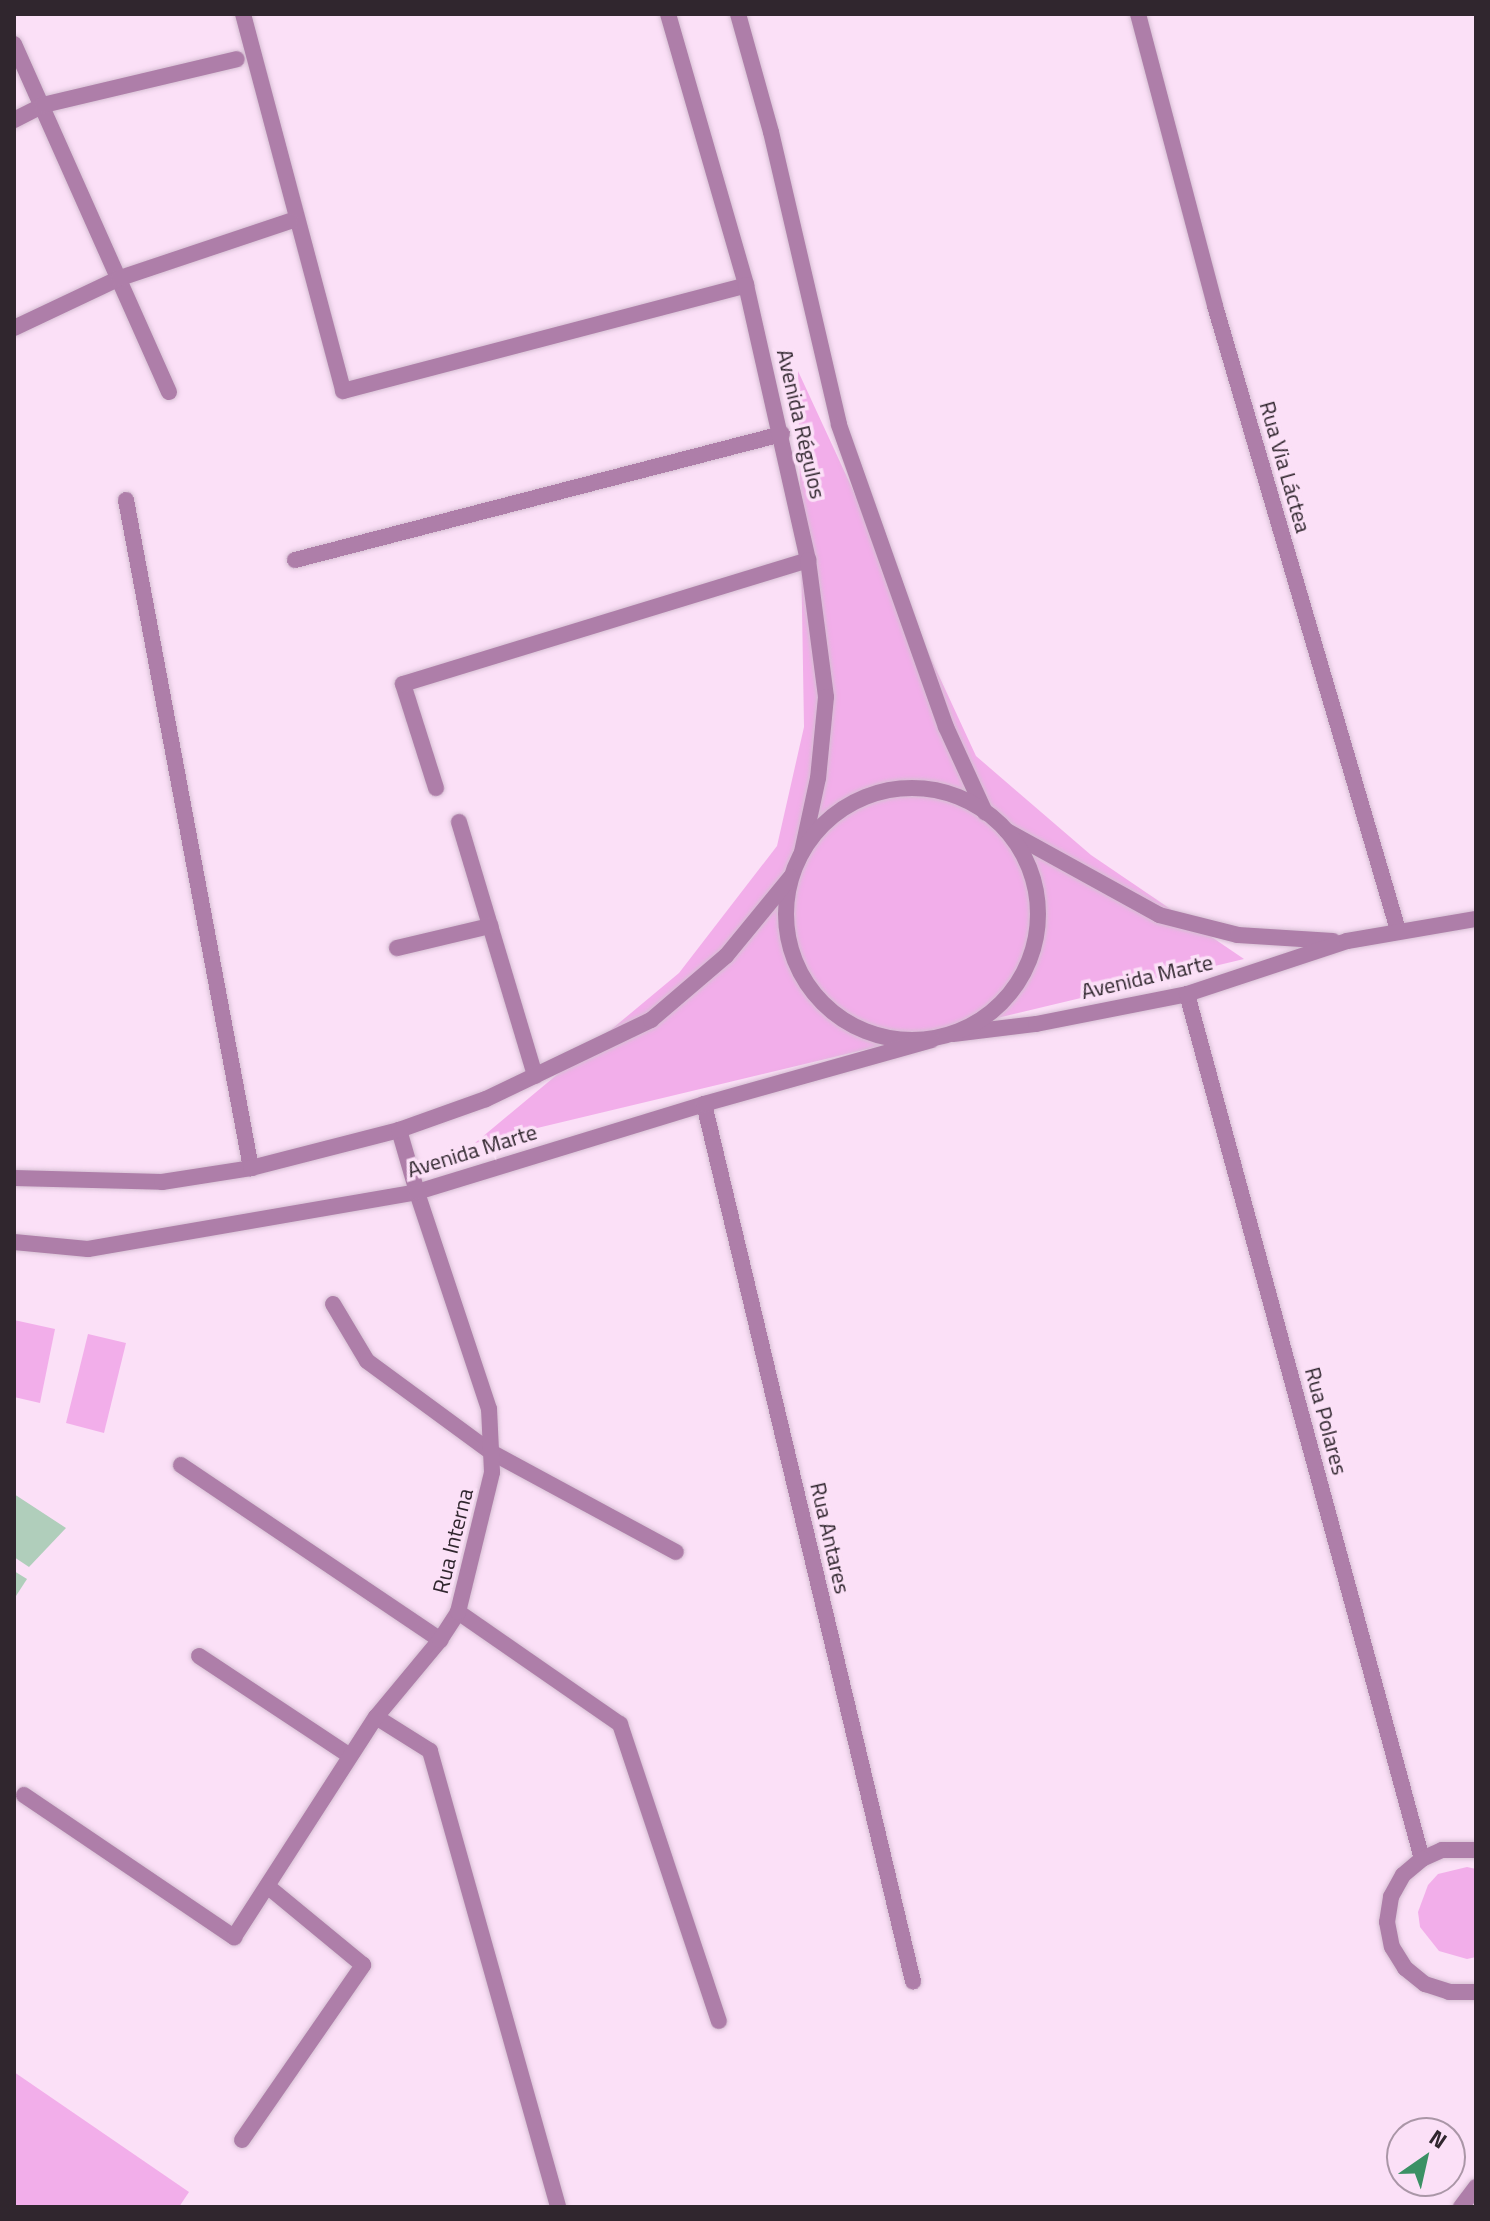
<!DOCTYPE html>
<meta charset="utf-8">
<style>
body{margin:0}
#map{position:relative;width:1490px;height:2221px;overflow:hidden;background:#fbe0f7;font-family:"Titillium Web",sans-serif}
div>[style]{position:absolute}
.green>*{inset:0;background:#f2aeea}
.building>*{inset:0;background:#b0cebb}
.roads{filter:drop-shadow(0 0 2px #d6bfd3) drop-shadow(0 0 2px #d6bfd3)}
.service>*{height:16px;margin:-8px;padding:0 8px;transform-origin:8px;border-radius:8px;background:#ae7ea9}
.minor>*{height:16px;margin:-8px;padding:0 8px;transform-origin:8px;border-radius:8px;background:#ae7ea9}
.tertiary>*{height:16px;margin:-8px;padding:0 8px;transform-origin:8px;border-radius:8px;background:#ae7ea9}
.tertiary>.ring{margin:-8px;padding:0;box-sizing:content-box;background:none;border:16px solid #ae7ea9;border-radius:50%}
span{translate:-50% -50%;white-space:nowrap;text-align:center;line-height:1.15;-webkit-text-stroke:7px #fbe0f7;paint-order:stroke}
.street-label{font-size:22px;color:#30262e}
.frame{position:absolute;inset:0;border:16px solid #30262e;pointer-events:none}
.north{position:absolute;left:1386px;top:2117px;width:80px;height:80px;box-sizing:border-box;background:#fbe0f7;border:2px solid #aa96a7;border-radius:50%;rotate:34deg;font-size:22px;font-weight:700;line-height:32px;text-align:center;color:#30262e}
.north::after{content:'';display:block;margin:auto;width:28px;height:36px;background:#3b9165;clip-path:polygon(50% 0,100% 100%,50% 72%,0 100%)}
</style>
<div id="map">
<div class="green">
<div style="clip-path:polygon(798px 371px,976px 756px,1091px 855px,1244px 959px,475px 1143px,679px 973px,777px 846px,804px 727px)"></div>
<div style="clip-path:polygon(14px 1320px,55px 1329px,40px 1403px,14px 1397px)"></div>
<div style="clip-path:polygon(88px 1334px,126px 1343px,104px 1433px,66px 1423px)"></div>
<div style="clip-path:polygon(1467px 1867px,1476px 1869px,1476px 1957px,1467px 1959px,1439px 1951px,1420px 1927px,1418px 1912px,1428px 1885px,1438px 1874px)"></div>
<div style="clip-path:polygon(14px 2072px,189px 2192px,179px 2207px,14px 2207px)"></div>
</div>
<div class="building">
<div style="clip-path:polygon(14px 1494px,66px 1528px,29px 1567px,14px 1557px)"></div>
<div style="clip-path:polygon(14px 1571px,27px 1579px,14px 1599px)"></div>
</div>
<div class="roads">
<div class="service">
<div style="left:243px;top:14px;width:390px;rotate:75.1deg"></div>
<div style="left:343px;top:391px;width:417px;rotate:-14.7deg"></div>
<div style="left:14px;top:44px;width:381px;rotate:66deg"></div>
<div style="left:14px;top:120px;width:33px;rotate:-27deg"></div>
<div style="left:43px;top:105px;width:199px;rotate:-13.3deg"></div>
<div style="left:14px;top:328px;width:117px;rotate:-25.3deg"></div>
<div style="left:120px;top:278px;width:179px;rotate:-18.5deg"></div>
<div style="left:126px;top:500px;width:680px;rotate:79.4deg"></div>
<div style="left:295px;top:560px;width:503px;rotate:-14.51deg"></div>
<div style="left:436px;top:788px;width:109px;rotate:-107.6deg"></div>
<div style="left:403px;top:684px;width:424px;rotate:-17deg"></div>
<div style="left:459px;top:822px;width:265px;rotate:73.3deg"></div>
<div style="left:397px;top:948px;width:96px;rotate:-13.3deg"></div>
<div style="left:333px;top:1304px;width:66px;rotate:59.2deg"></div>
<div style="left:367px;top:1361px;width:154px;rotate:36.3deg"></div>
<div style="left:491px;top:1452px;width:210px;rotate:28.4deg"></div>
<div style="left:181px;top:1465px;width:313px;rotate:34deg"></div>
<div style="left:458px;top:1612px;width:197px;rotate:34.7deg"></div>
<div style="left:620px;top:1724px;width:313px;rotate:71.6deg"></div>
<div style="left:199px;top:1656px;width:181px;rotate:33.5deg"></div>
<div style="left:376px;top:1717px;width:64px;rotate:32.2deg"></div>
<div style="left:430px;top:1751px;width:474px;rotate:74.3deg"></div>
<div style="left:24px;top:1795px;width:254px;rotate:34.1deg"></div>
<div style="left:234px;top:1937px;width:262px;rotate:-57.2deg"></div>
<div style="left:376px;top:1717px;width:100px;rotate:-50.3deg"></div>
<div style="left:440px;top:1640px;width:33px;rotate:-57deg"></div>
<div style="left:458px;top:1612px;width:144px;rotate:-76.3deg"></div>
<div style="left:492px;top:1472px;width:63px;rotate:-92.7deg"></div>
<div style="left:489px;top:1409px;width:229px;rotate:-108.4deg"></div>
<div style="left:242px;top:2140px;width:213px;rotate:-55.3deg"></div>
<div style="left:363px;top:1965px;width:124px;rotate:-140.5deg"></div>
</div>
<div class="minor">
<div style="left:1138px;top:14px;width:302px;rotate:75.2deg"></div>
<div style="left:1215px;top:306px;width:650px;rotate:73.66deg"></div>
<div style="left:1007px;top:831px;width:174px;rotate:28.9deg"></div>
<div style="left:1159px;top:915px;width:81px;rotate:14.2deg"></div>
<div style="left:1238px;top:935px;width:95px;rotate:3.6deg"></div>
<div style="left:1187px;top:994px;width:896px;rotate:74.8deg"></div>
<div style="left:953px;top:1034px;width:84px;rotate:-6.9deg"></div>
<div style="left:1036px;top:1024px;width:154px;rotate:-11.2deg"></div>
<div style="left:1187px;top:994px;width:169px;rotate:-18.3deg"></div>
<div style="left:1347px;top:941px;width:131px;rotate:-9.7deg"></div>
<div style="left:704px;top:1104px;width:902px;rotate:76.6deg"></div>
<div style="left:1476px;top:1850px;width:34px;rotate:180deg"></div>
<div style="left:1442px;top:1850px;width:22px;rotate:156deg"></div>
<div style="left:1422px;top:1859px;width:25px;rotate:140deg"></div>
<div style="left:1403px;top:1875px;width:25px;rotate:119deg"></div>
<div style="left:1391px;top:1897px;width:25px;rotate:99deg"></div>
<div style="left:1387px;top:1922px;width:25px;rotate:79deg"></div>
<div style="left:1392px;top:1947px;width:25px;rotate:58deg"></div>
<div style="left:1405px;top:1968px;width:26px;rotate:39deg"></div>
<div style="left:1425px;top:1984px;width:25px;rotate:18deg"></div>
<div style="left:1449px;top:1992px;width:27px"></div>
<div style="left:1461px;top:2207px;width:25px;rotate:-53deg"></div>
</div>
<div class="tertiary">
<div style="left:668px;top:14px;width:282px;rotate:73.9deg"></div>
<div style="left:746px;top:285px;width:282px;rotate:77.3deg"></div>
<div style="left:808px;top:560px;width:138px;rotate:82.5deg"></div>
<div style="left:826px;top:697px;width:81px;rotate:95.6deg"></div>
<div style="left:818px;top:778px;width:76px;rotate:102.2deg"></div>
<div style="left:738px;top:14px;width:123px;rotate:74.4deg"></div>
<div style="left:771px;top:132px;width:301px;rotate:76.9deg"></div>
<div style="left:839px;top:425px;width:320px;rotate:70.5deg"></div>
<div style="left:946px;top:727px;width:94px;rotate:65.4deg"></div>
<div class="ring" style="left:786px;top:788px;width:236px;height:236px"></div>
<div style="left:399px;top:1130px;width:65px;rotate:73.8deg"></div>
<div style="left:14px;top:1178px;width:148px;rotate:1.5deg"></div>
<div style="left:162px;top:1182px;width:90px;rotate:-8.9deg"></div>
<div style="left:251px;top:1168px;width:153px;rotate:-14.4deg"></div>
<div style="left:399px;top:1130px;width:92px;rotate:-19.6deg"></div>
<div style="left:486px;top:1099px;width:183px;rotate:-25.6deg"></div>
<div style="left:651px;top:1020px;width:99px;rotate:-40.5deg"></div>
<div style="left:726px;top:956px;width:102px;rotate:-50.6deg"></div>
<div style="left:14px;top:1242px;width:74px;rotate:5.4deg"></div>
<div style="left:88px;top:1249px;width:334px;rotate:-9.8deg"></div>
<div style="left:417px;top:1192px;width:300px;rotate:-17deg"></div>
<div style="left:704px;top:1104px;width:236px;rotate:-15.7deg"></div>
</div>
</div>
<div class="street-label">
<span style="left:801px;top:424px;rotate:77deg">Avenida Régulos</span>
<span style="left:1285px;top:467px;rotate:74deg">Rua Via Láctea</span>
<span style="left:1147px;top:977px;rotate:-13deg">Avenida Marte</span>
<span style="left:472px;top:1151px;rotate:-17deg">Avenida Marte</span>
<span style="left:1326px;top:1421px;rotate:75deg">Rua Polares</span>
<span style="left:830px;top:1538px;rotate:77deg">Rua Antares</span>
<span style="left:453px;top:1541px;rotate:-76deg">Rua Interna</span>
</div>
<div class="frame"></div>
<div class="north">N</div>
</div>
